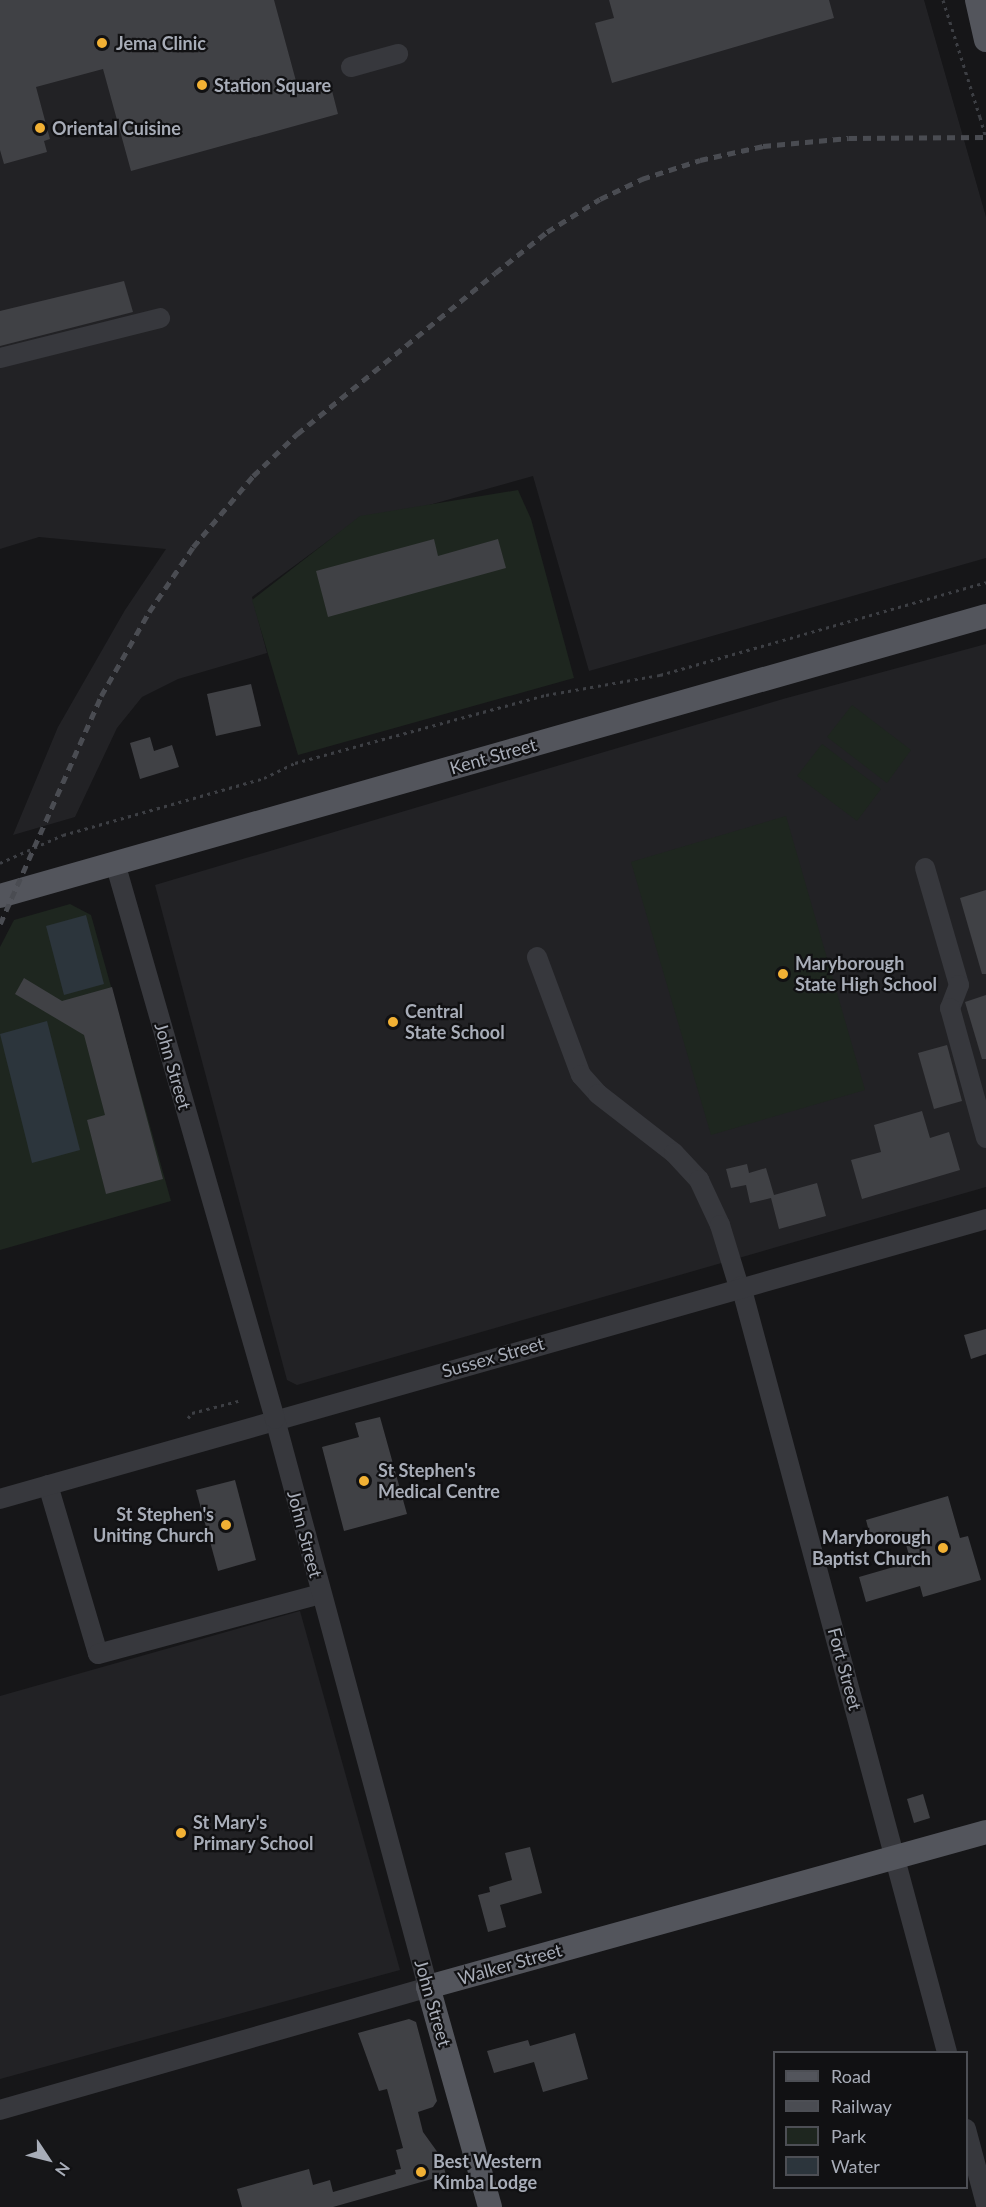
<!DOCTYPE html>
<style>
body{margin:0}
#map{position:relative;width:986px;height:2207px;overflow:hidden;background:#161618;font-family:Lato,sans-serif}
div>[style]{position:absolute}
.built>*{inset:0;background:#222225}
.green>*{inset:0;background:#1e261f}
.water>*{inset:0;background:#2c353c}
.building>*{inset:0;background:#404145}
.path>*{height:3px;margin-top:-1.5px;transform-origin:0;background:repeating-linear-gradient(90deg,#3d3f44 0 3px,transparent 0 7.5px)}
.minor>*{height:20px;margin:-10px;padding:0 10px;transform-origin:10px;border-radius:10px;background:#37383d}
.major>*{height:24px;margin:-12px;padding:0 12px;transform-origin:12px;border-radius:12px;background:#53555c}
.rail>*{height:4.5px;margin-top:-2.25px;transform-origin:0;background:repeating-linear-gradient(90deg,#4a4c52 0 8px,transparent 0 14px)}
.path-bridge>*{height:3px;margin-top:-1.5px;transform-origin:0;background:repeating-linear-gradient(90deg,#3d3f44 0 3px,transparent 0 7.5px)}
.dots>*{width:16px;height:16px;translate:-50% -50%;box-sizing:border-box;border:3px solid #111113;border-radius:50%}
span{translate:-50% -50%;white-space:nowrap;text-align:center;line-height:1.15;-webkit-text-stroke:4.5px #111113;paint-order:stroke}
.poi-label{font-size:18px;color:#a8adb8;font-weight:700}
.left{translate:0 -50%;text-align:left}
.right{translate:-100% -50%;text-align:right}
.street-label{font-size:18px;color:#a8adb8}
.legend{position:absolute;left:773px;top:2051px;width:195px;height:138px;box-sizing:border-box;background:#111113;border:2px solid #4d4f55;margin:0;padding:8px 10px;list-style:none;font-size:18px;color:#a8adb8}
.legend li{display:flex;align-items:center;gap:12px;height:30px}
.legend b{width:30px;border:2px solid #4d4f55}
.north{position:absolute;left:18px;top:2129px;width:60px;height:60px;-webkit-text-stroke:4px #111113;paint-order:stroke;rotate:125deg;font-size:16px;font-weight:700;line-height:24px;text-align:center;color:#a8adb8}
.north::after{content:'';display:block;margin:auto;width:21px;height:27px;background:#a8adb8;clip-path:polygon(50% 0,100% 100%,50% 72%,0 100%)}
</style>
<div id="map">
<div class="built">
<div style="clip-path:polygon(0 0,924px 0,986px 217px,986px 558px,589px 671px,533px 476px,411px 510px,343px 530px,252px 597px,267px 653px,178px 679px,142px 697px,117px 728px,75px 817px,13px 835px,58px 727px,125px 610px,166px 549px,39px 537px,0 549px)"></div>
<div style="clip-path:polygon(986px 644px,986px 1187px,297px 1385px,287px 1380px,155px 885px,783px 699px)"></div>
<div style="clip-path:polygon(300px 1611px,400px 1970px,0 2079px,0 1696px)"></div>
</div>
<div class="green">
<div style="clip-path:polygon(518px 490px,531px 519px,574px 678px,298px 755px,252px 600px,360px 516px)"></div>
<div style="clip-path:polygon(852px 705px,911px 750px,887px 783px,827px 737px)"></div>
<div style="clip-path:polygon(822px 744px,881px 789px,857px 821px,797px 776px)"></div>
<div style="clip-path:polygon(786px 816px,865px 1090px,711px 1135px,631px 862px)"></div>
<div style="clip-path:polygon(70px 904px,91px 915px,171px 1201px,0 1250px,0 947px,14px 920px)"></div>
</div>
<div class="water">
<div style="clip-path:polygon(86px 915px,104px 984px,64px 995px,46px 926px)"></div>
<div style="clip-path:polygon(47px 1021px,80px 1150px,32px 1163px,0 1034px)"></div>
</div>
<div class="building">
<div style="clip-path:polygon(0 0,274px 0,299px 92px,330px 83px,338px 114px,131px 171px,103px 69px,36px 87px,50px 139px,44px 141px,47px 152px,4px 164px,0 150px)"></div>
<div style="clip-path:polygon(609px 0,829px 0,834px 18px,612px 83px,595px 23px,614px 18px)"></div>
<div style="clip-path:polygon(124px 281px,133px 312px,0 346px,0 311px)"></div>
<div style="clip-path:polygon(434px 539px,438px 556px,498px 539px,506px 568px,328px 617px,316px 571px)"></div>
<div style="clip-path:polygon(251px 684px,261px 726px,216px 736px,207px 694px)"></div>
<div style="clip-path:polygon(150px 737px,154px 751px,172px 745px,179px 767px,140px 779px,130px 743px)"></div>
<div style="clip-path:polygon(986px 890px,986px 974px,982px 974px,960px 898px)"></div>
<div style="clip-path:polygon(24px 978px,62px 1001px,112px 987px,163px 1179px,106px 1194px,87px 1120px,105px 1115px,84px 1035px,15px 994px)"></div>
<div style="clip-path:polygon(986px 995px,986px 1059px,982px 1059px,965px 1002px)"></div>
<div style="clip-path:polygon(947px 1045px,962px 1101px,934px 1109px,918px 1053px)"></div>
<div style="clip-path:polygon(922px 1111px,930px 1138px,949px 1132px,960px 1170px,862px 1199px,851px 1160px,881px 1152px,874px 1125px)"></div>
<div style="clip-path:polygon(747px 1164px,749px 1173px,766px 1168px,774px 1195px,817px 1183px,826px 1216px,779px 1229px,771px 1198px,750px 1203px,746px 1185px,731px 1188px,726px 1169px)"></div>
<div style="clip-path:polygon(986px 1329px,986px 1354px,971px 1359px,964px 1335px)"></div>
<div style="clip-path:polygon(380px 1417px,407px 1514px,344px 1531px,322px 1447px,359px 1437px,355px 1423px)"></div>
<div style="clip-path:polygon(235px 1480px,256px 1560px,218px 1571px,196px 1490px)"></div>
<div style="clip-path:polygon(948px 1496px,960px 1538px,968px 1536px,981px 1580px,923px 1597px,920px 1586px,866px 1602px,859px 1577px,911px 1562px,902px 1531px,871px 1539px,866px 1520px)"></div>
<div style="clip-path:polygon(923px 1794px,930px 1818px,914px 1823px,907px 1799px)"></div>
<div style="clip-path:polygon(530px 1847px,542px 1893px,500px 1905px,506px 1927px,488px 1932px,478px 1895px,490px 1892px,489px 1887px,512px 1880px,505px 1853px)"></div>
<div style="clip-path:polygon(409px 2019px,416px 2022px,437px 2101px,433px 2107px,418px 2112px,423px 2132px,441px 2157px,446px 2175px,333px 2207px,242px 2207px,237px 2189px,309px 2169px,313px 2185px,330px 2180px,333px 2192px,396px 2174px,395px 2170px,401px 2169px,396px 2150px,403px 2148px,387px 2089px,379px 2091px,358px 2033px)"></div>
<div style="clip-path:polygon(575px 2033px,588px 2079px,543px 2092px,534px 2062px,494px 2073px,487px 2051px,528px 2040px,530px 2046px)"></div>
</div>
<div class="path">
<div style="left:943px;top:0;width:123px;rotate:72.5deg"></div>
<div style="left:0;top:863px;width:69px;rotate:-24deg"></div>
<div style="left:63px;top:835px;width:209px;rotate:-15.8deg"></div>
<div style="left:264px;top:778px;width:34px;rotate:-26deg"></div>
<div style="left:295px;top:763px;width:260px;rotate:-15.2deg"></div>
<div style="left:546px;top:695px;width:116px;rotate:-10deg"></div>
<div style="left:660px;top:675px;width:339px;rotate:-15.9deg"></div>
<div style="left:188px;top:1418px;width:6px;rotate:-51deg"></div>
<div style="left:192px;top:1413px;width:48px;rotate:-14.6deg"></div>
</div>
<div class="minor">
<div style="left:351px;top:67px;width:49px;rotate:-15.5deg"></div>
<div style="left:0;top:358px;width:165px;rotate:-14deg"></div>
<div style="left:925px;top:868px;width:122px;rotate:73.8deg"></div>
<div style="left:959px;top:985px;width:25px;rotate:111deg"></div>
<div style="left:950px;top:1008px;width:135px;rotate:74.5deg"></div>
<div style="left:537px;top:957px;width:126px;rotate:69.6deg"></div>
<div style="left:581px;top:1075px;width:25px;rotate:48deg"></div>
<div style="left:598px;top:1094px;width:96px;rotate:37.8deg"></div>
<div style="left:674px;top:1153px;width:37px;rotate:47deg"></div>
<div style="left:699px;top:1180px;width:50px;rotate:65deg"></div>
<div style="left:720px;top:1225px;width:65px;rotate:73deg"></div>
<div style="left:741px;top:1286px;width:793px;rotate:74.95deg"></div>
<div style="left:48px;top:1485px;width:176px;rotate:73.5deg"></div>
<div style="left:98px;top:1654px;width:231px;rotate:-15.1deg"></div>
<div style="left:0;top:1499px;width:1025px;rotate:-15.85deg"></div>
<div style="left:0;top:2110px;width:445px;rotate:-16deg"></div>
<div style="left:428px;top:1987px;width:588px;rotate:-105.08deg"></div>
<div style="left:275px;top:1419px;width:579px;rotate:-106.05deg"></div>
<div style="left:966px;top:2129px;width:78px;rotate:75.1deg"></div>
</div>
<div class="major">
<div style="left:977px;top:0;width:41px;rotate:77.3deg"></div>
<div style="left:0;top:896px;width:1025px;rotate:-15.85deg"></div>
<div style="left:490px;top:2207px;width:229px;rotate:-105.7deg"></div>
<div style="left:428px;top:1987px;width:579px;rotate:-15.52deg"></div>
</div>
<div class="rail">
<div style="left:0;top:924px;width:249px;rotate:-66.1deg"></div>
<div style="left:101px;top:696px;width:97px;rotate:-60.3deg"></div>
<div style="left:149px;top:612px;width:78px;rotate:-55.9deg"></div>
<div style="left:193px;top:547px;width:93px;rotate:-49.8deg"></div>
<div style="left:253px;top:476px;width:61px;rotate:-43.7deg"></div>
<div style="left:297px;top:434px;width:255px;rotate:-39.1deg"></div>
<div style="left:495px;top:273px;width:66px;rotate:-38.3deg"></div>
<div style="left:547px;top:232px;width:62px;rotate:-31.9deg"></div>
<div style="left:600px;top:199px;width:47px;rotate:-25.5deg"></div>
<div style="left:642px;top:179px;width:61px;rotate:-18.1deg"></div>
<div style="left:700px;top:160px;width:65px;rotate:-12.5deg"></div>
<div style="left:763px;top:146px;width:86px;rotate:-5.3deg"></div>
<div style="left:849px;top:138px;width:137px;rotate:-0.4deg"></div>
</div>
<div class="path-bridge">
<div style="left:980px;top:117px;width:22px;rotate:74deg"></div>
</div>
<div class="dots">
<div style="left:102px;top:43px;background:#f2b134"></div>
<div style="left:202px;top:85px;background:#f2b134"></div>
<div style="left:40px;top:128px;background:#f2b134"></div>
<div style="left:783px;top:974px;background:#f2b134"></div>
<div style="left:393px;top:1022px;background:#f2b134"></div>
<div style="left:364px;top:1481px;background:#f2b134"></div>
<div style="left:226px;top:1525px;background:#f2b134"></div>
<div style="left:943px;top:1548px;background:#f2b134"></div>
<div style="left:181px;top:1833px;background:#f2b134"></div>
<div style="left:421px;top:2172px;background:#f2b134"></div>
</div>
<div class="poi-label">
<span class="left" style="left:116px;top:43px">Jema Clinic</span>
<span class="left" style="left:214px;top:85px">Station Square</span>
<span class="left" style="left:52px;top:128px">Oriental Cuisine</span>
<span class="left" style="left:795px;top:974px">Maryborough<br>State High School</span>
<span class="left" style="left:405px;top:1022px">Central<br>State School</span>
<span class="left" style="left:378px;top:1481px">St Stephen's<br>Medical Centre</span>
<span class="right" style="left:214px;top:1525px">St Stephen's<br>Uniting Church</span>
<span class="right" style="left:931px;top:1548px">Maryborough<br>Baptist Church</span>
<span class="left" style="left:193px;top:1833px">St Mary's<br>Primary School</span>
<span class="left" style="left:433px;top:2172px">Best Western<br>Kimba Lodge</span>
</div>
<div class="street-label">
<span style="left:493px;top:756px;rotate:-16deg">Kent Street</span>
<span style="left:173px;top:1066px;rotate:74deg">John Street</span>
<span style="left:493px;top:1357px;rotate:-16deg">Sussex Street</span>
<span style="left:305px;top:1534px;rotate:75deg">John Street</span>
<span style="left:845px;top:1669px;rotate:75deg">Fort Street</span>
<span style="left:510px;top:1964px;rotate:-16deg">Walker Street</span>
<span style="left:433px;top:2003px;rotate:74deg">John Street</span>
</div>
<ul class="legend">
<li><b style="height:8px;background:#53555c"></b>Road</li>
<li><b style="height:8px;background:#4a4c52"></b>Railway</li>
<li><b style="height:16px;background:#1e261f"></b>Park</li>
<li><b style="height:16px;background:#2c353c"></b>Water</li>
</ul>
<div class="north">N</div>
</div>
